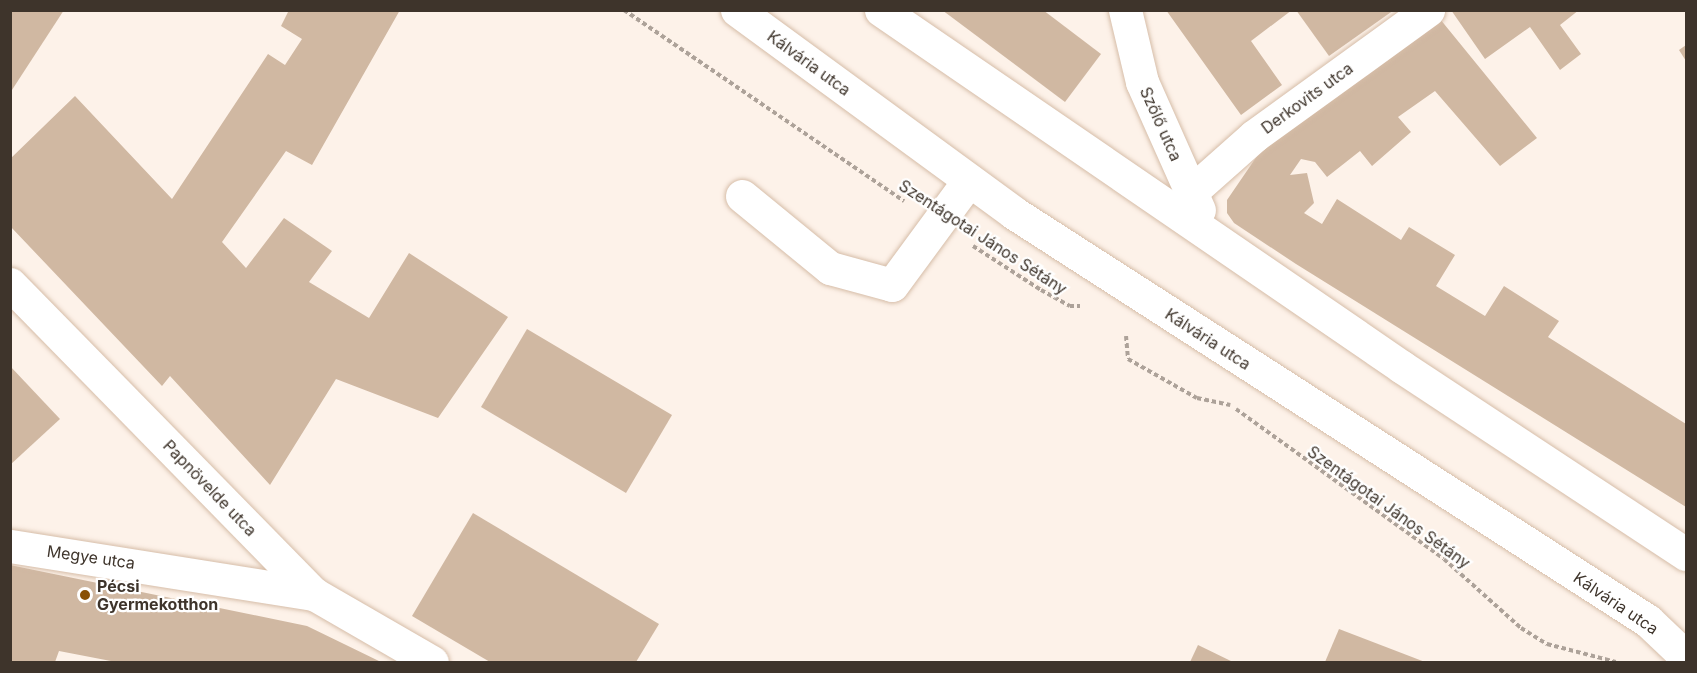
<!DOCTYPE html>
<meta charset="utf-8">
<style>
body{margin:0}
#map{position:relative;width:1697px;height:673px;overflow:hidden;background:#fdf2e9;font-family:Inter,sans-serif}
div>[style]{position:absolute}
.building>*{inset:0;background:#d0b8a2}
.path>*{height:4px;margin-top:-2px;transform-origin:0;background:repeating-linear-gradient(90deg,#ada299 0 4.5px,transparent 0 7.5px)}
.roads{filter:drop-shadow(0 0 2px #d6bda8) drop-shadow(0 0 2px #d6bda8)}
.street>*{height:33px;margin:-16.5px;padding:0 16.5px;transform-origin:16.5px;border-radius:16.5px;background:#fff}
.secondary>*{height:33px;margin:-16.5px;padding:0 16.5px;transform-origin:16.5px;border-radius:16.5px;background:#fff}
.dots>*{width:16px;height:16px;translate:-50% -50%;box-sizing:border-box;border:3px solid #fff;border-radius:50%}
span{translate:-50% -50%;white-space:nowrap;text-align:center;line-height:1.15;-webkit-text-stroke:4.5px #fff;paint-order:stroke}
.street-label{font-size:16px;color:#3e342b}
.poi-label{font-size:16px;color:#3e342b;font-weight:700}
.left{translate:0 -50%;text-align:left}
.frame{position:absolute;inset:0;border:12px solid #3e342b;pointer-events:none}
</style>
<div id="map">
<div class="building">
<div style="clip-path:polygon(10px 10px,64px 10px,10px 93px)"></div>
<div style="clip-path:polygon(289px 10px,400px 10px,312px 165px,286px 151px,222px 242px,246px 268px,284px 218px,332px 251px,309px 282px,369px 318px,409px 253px,508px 317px,438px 418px,336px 379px,270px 485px,170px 376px,162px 386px,10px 226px,10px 159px,75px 96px,172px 199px,268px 54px,285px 65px,302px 39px,281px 26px)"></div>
<div style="clip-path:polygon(942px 10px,1043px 10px,1101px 54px,1065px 102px)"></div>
<div style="clip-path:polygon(1166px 10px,1292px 10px,1251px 41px,1282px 85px,1241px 115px)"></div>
<div style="clip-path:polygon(1296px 10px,1394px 10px,1329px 56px)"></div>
<div style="clip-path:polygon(1451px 10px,1579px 10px,1560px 25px,1581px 54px,1560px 70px,1530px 27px,1485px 59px)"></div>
<div style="clip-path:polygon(1440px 19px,1537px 138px,1500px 166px,1435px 91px,1398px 117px,1411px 132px,1372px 166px,1360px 151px,1327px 177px,1315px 162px,1301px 159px,1290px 175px,1307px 173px,1314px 203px,1304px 213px,1322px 224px,1337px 199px,1401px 240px,1409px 227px,1455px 255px,1436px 286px,1485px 316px,1504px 286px,1559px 321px,1548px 337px,1686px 424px,1686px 507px,1296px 264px,1234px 223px,1227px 213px,1227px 200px,1268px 140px)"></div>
<div style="clip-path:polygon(1686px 45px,1686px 61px,1679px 50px)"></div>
<div style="clip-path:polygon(527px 329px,672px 415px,626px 493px,481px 407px)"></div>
<div style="clip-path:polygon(10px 366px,60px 419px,10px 465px)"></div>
<div style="clip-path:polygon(473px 513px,659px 624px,636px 662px,490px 662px,412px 616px)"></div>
<div style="clip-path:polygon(10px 565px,307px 626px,381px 662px,116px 662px,59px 651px,55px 662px,10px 662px)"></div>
<div style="clip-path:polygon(1339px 629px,1425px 662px,1325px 662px)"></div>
<div style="clip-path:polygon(1198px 645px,1233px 662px,1190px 662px)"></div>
</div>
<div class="path">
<div style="left:624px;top:10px;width:339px;rotate:34.3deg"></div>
<div style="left:973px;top:246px;width:81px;rotate:32.9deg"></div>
<div style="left:1041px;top:290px;width:33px;rotate:29deg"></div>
<div style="left:1070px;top:306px;width:10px"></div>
<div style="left:1126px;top:336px;width:23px;rotate:85deg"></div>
<div style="left:1128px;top:359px;width:79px;rotate:29.5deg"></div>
<div style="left:1197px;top:398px;width:34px;rotate:12deg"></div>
<div style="left:1236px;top:409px;width:256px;rotate:35.8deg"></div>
<div style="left:1444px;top:559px;width:103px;rotate:41.9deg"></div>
<div style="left:1521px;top:628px;width:31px;rotate:32deg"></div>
<div style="left:1547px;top:644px;width:71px;rotate:14.6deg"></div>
</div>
<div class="roads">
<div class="street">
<div style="left:881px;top:10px;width:632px;rotate:34.42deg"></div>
<div style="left:1402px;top:367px;width:340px;rotate:33.4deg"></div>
<div style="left:1125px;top:10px;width:74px;rotate:76.7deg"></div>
<div style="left:1142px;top:82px;width:140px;rotate:66deg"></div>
<div style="left:1191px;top:192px;width:84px;rotate:-41.6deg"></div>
<div style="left:1254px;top:136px;width:215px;rotate:-35.9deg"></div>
<div style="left:742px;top:196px;width:114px;rotate:39.3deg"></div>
<div style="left:830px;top:268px;width:64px;rotate:15.3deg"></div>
<div style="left:892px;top:285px;width:130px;rotate:-53.7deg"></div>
<div style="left:10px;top:284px;width:434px;rotate:45.6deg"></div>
<div style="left:314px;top:594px;width:136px;rotate:30deg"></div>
<div style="left:10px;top:546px;width:308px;rotate:9deg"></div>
</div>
<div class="secondary">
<div style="left:737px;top:10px;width:343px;rotate:36.2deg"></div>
<div style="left:1014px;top:213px;width:754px;rotate:32.76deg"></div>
<div style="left:1648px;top:621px;width:52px;rotate:43.5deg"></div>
</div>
</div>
<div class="dots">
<div style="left:85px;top:595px;background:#895005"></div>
</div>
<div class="street-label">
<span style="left:809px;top:63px;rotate:36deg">Kálvária utca</span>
<span style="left:1307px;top:98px;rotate:-36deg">Derkovits utca</span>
<span style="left:1161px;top:124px;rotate:66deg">Szőlő utca</span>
<span style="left:983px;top:237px;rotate:33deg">Szentágotai János Sétány</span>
<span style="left:1208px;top:339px;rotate:33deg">Kálvária utca</span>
<span style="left:210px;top:488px;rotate:46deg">Papnövelde utca</span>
<span style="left:1389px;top:507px;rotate:36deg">Szentágotai János Sétány</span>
<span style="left:91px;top:557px;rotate:8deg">Megye utca</span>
<span style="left:1616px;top:603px;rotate:34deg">Kálvária utca</span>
</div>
<div class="poi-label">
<span class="left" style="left:97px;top:595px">Pécsi<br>Gyermekotthon</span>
</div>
<div class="frame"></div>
</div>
